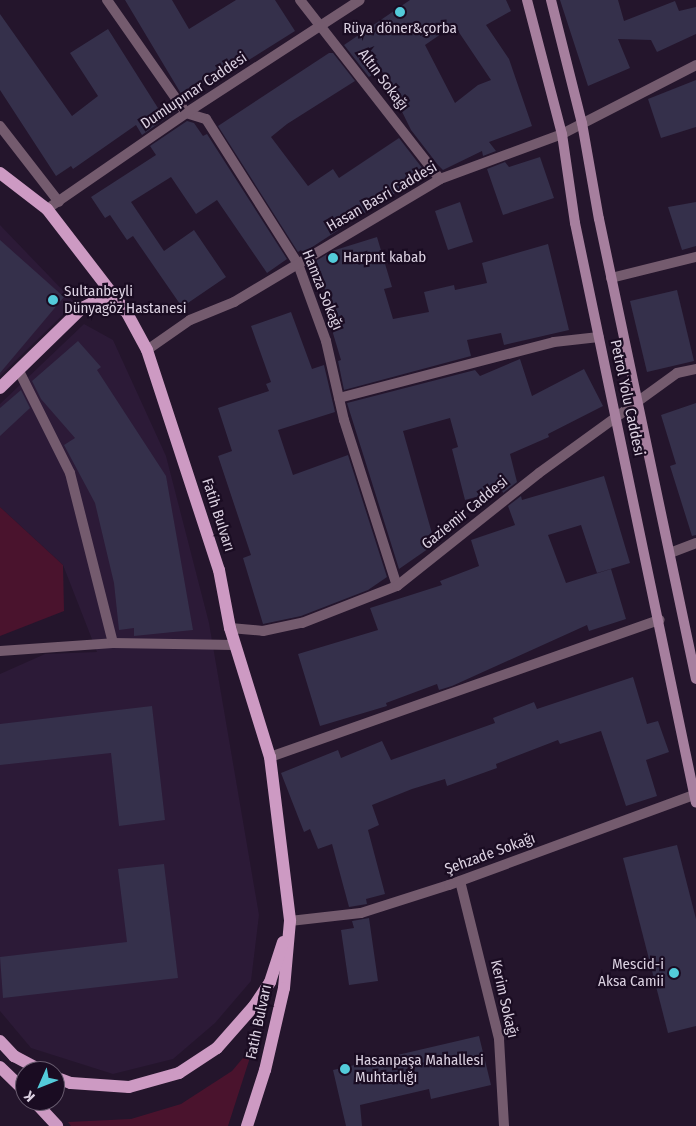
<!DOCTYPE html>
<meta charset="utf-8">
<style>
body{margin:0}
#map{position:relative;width:696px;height:1126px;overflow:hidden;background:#24152c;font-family:"Fira Sans Condensed",sans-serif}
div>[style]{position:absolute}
.built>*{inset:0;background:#2c1a37}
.green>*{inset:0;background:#4a132d}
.building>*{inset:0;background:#35304b}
.pedestrian>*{height:10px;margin:-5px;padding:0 5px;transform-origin:5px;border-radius:5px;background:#745b6e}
.minor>*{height:10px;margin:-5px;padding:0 5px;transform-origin:5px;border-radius:5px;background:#745b6e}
.secondary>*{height:10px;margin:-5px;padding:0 5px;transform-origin:5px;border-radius:5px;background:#a67f9e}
.primary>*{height:12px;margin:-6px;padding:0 6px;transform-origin:6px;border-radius:6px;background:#cd9ac3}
.dots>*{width:14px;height:14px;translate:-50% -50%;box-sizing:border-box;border:2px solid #1a0c22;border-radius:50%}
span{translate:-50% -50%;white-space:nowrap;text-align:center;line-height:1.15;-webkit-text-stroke:4.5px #1a0c22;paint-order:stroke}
.poi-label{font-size:15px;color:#dbd1e1}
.left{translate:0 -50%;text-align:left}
.right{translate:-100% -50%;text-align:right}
.street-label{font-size:15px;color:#dbd1e1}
.north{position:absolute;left:15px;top:1061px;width:50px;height:50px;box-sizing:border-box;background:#1a0c22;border:1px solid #675b6e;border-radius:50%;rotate:226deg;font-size:14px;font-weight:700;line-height:20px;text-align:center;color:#dbd1e1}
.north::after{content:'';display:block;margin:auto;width:18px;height:22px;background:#53cbda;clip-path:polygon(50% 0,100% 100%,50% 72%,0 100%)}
</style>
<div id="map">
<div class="built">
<div style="clip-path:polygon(0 225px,75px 303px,0 376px)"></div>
<div style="clip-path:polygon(84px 324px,113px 340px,166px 456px,209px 623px,259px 915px,251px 981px,215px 1023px,173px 1059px,113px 1074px,31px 1048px,0 1011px,0 674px,45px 654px,97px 652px,63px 565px,0 507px,0 404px)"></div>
</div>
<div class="green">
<div style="clip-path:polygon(0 507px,63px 565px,64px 611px,0 636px)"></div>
<div style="clip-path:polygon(254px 1045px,228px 1126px,71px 1126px,68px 1122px,131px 1119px,181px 1104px,232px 1071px)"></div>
</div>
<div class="building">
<div style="clip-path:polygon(125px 0,172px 0,189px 29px,236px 0,275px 0,295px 31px,244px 63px,241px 59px,183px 97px)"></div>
<div style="clip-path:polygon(evenodd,410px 0,506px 0,511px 11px,486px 25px,509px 59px,532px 126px,489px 142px,496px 151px,483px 156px,482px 151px,443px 170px,438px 165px,411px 130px,381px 69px,369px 77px,344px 45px,410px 0,454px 25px,491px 80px,478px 85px,455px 103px,425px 45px,454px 25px)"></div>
<div style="clip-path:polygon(560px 0,618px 0,624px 21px,675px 1px,679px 11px,696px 7px,696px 34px,657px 52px,651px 40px,618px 39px,630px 68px,588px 86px)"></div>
<div style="clip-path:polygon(0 14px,72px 116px,98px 96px,70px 53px,108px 29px,163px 116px,175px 109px,176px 111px,142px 135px,136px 125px,73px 169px,71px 166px,56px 176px,0 90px)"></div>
<div style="clip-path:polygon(329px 53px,333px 53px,355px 81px,287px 124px,271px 137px,308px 186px,333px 169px,339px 178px,399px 138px,426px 173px,303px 253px,301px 250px,298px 252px,218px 126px)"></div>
<div style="clip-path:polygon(696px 80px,696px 127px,661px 138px,648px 99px)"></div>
<div style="clip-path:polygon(187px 121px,194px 123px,203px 136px,207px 134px,287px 259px,267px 273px,217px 200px,196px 214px,171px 177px,131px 202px,164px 251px,194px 230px,226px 277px,182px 307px,133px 236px,127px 240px,110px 215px,105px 218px,91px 197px,156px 155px,150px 146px)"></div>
<div style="clip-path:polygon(540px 157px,554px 198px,503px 215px,487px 169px,505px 162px,509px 167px)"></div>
<div style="clip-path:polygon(460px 202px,473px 242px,448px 250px,435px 211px)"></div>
<div style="clip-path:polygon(696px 202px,696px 246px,682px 250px,668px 207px)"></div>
<div style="clip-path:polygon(377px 237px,392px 287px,384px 289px,393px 319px,429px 312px,424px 292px,454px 285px,455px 290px,487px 283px,482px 263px,548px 244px,569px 330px,504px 345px,501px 333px,467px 340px,471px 356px,344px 390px,338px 361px,341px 360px,326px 310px,331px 309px,316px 261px,332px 251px)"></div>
<div style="clip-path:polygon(0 240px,64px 297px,0 373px)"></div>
<div style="clip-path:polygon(677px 290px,694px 361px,647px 372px,630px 301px)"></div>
<div style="clip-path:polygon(291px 312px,312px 369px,324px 365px,335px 412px,278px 430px,293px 475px,348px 455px,387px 577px,368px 590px,301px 616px,263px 624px,243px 558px,251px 555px,218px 456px,232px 451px,218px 408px,269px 391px,266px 384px,271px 382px,251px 326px)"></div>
<div style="clip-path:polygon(78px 341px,101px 367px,97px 370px,166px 476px,193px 630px,134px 636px,134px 628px,119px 630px,114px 583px,95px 503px,64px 445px,75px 438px,41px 399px,32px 381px)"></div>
<div style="clip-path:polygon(520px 359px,532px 396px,584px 369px,603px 406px,548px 434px,549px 437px,510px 454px,517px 482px,503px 493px,502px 490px,465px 500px,452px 449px,458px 447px,450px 418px,403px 431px,435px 544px,399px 569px,347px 403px,475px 370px,480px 376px)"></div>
<div style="clip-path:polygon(21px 390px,30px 408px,0 436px,0 408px)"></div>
<div style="clip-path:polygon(696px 403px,696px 535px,692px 536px,670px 466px,676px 464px,661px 415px)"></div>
<div style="clip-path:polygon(604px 476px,630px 563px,597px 573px,581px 525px,548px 535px,566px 583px,611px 569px,626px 619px,589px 631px,587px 625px,452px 686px,439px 690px,437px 684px,386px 703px,387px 706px,320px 726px,298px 654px,378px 630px,370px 608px,442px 585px,440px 581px,479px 566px,471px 540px,515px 525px,508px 506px,521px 496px,522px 500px)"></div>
<div style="clip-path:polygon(633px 677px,647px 724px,658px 721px,669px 752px,646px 760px,657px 796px,626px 806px,601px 731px,560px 744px,558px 740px,496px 764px,497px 768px,447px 786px,445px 779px,412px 789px,372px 805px,379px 825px,368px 830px,385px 894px,366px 899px,367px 904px,349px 907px,332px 844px,318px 849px,310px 829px,304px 832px,281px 773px,338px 750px,341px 758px,382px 741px,391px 760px,495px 723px,493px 718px,534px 702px,537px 709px)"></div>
<div style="clip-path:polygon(152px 706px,165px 820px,119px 826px,111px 753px,0 765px,0 724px)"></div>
<div style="clip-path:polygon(677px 845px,696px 919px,696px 1026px,668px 1033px,623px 858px)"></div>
<div style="clip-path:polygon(164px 864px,178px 978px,3px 998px,0 957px,127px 942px,118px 869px)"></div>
<div style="clip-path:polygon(369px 918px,378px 981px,349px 985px,341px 930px,354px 928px,352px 921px)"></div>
<div style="clip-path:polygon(479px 1036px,491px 1085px,431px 1099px,429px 1089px,360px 1105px,362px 1126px,346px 1126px,333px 1070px)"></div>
</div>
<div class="pedestrian">
<div style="left:0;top:126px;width:96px;rotate:52.2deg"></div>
</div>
<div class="minor">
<div style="left:107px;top:0;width:138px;rotate:55deg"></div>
<div style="left:186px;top:113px;width:21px;rotate:17deg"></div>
<div style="left:206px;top:119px;width:172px;rotate:57.6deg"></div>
<div style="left:298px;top:264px;width:82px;rotate:70deg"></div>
<div style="left:326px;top:341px;width:81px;rotate:77.2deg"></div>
<div style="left:344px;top:420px;width:174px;rotate:72.3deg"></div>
<div style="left:300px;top:0;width:227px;rotate:52deg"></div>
<div style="left:47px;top:209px;width:169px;rotate:-34.6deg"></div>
<div style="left:186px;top:113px;width:207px;rotate:-33deg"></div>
<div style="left:611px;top:278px;width:88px;rotate:-13.9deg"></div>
<div style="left:147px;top:350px;width:52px;rotate:-34.9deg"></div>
<div style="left:190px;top:320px;width:48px;rotate:-22.2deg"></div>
<div style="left:234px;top:302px;width:240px;rotate:-30.8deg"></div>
<div style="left:440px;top:179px;width:130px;rotate:-20.2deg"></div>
<div style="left:562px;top:134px;width:151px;rotate:-27.2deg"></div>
<div style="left:19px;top:371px;width:114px;rotate:63.4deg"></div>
<div style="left:70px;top:473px;width:175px;rotate:75.8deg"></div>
<div style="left:339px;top:398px;width:222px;rotate:-14.6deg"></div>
<div style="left:554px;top:342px;width:45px;rotate:-6.3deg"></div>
<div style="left:670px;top:553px;width:28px;rotate:-21deg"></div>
<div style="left:230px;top:628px;width:33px;rotate:5deg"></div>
<div style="left:263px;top:631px;width:40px;rotate:-12deg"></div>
<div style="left:302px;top:623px;width:102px;rotate:-21.3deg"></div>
<div style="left:397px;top:586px;width:181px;rotate:-38.5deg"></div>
<div style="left:539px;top:473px;width:170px;rotate:-35.9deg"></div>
<div style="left:677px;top:373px;width:19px;rotate:-12deg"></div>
<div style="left:0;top:651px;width:113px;rotate:-4deg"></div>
<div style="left:113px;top:643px;width:122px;rotate:0.9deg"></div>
<div style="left:270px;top:757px;width:413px;rotate:-19.4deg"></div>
<div style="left:460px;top:881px;width:163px;rotate:76.1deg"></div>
<div style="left:499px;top:1039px;width:87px;rotate:86.7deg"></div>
<div style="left:290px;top:921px;width:71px;rotate:-6.4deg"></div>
<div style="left:361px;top:913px;width:92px;rotate:-17.7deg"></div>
<div style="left:449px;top:885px;width:263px;rotate:-20.2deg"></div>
</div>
<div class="secondary">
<div style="left:527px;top:0;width:138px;rotate:75.4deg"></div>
<div style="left:562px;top:134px;width:90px;rotate:81.7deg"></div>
<div style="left:575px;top:223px;width:592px;rotate:78.22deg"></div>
<div style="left:551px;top:0;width:127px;rotate:75.9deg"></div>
<div style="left:582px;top:123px;width:97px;rotate:80deg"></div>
<div style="left:599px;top:219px;width:470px;rotate:78.1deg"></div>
</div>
<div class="primary">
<div style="left:0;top:173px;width:59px;rotate:37.5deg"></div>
<div style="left:47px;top:209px;width:131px;rotate:52.4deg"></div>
<div style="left:127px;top:313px;width:42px;rotate:61.6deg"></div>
<div style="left:147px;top:350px;width:231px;rotate:71.9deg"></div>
<div style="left:219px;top:570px;width:59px;rotate:79.3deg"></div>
<div style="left:230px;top:628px;width:135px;rotate:72.8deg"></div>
<div style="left:270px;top:757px;width:165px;rotate:83deg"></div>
<div style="left:290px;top:921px;width:67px;rotate:95.1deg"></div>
<div style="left:284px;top:988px;width:84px;rotate:103deg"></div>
<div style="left:265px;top:1070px;width:59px;rotate:107.8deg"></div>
<div style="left:0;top:388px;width:115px;rotate:-44.3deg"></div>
<div style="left:82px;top:308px;width:16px;rotate:-27deg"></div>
<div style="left:96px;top:301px;width:28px;rotate:18deg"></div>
<div style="left:0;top:1041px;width:21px;rotate:47deg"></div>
<div style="left:14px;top:1056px;width:32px;rotate:28deg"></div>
<div style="left:0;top:1067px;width:35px;rotate:44deg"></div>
<div style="left:55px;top:1077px;width:17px;rotate:21deg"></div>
<div style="left:71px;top:1083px;width:58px;rotate:3.9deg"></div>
<div style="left:129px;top:1087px;width:52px;rotate:-15.6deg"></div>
<div style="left:179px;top:1073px;width:45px;rotate:-33.3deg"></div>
<div style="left:217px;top:1048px;width:56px;rotate:-48.6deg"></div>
<div style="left:254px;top:1006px;width:29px;rotate:-56deg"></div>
<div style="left:270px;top:982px;width:42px;rotate:-72deg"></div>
<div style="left:34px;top:1101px;width:34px;rotate:47deg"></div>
</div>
<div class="dots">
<div style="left:400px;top:12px;background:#53cbda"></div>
<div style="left:333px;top:258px;background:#53cbda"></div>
<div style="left:53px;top:300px;background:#53cbda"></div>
<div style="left:674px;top:973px;background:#53cbda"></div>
<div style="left:345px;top:1069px;background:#53cbda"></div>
</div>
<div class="poi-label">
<span style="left:400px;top:29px">Rüya döner&amp;çorba</span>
<span class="left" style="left:343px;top:258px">Harpnt kabab</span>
<span class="left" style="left:64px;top:300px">Sultanbeyli<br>Dünyagöz Hastanesi</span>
<span class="right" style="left:664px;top:973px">Mescid-i<br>Aksa Camii</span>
<span class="left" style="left:355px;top:1069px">Hasanpaşa Mahallesi<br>Muhtarlığı</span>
</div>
<div class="street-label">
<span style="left:383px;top:80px;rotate:53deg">Altın Sokağı</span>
<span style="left:194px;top:91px;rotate:-34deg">Dumlupınar Caddesi</span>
<span style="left:382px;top:197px;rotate:-30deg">Hasan Basri Caddesi</span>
<span style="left:322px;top:290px;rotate:68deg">Hamza Sokağı</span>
<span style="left:627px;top:398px;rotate:78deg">Petrol Yolu Caddesi</span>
<span style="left:465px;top:513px;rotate:-39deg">Gaziemir Caddesi</span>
<span style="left:218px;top:515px;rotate:72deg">Fatih Bulvarı</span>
<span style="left:490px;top:854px;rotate:-20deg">Şehzade Sokağı</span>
<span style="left:504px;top:999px;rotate:77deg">Kerim Sokağı</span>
<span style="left:259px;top:1022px;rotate:-78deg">Fatih Bulvarı</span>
</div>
<div class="north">K</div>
</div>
